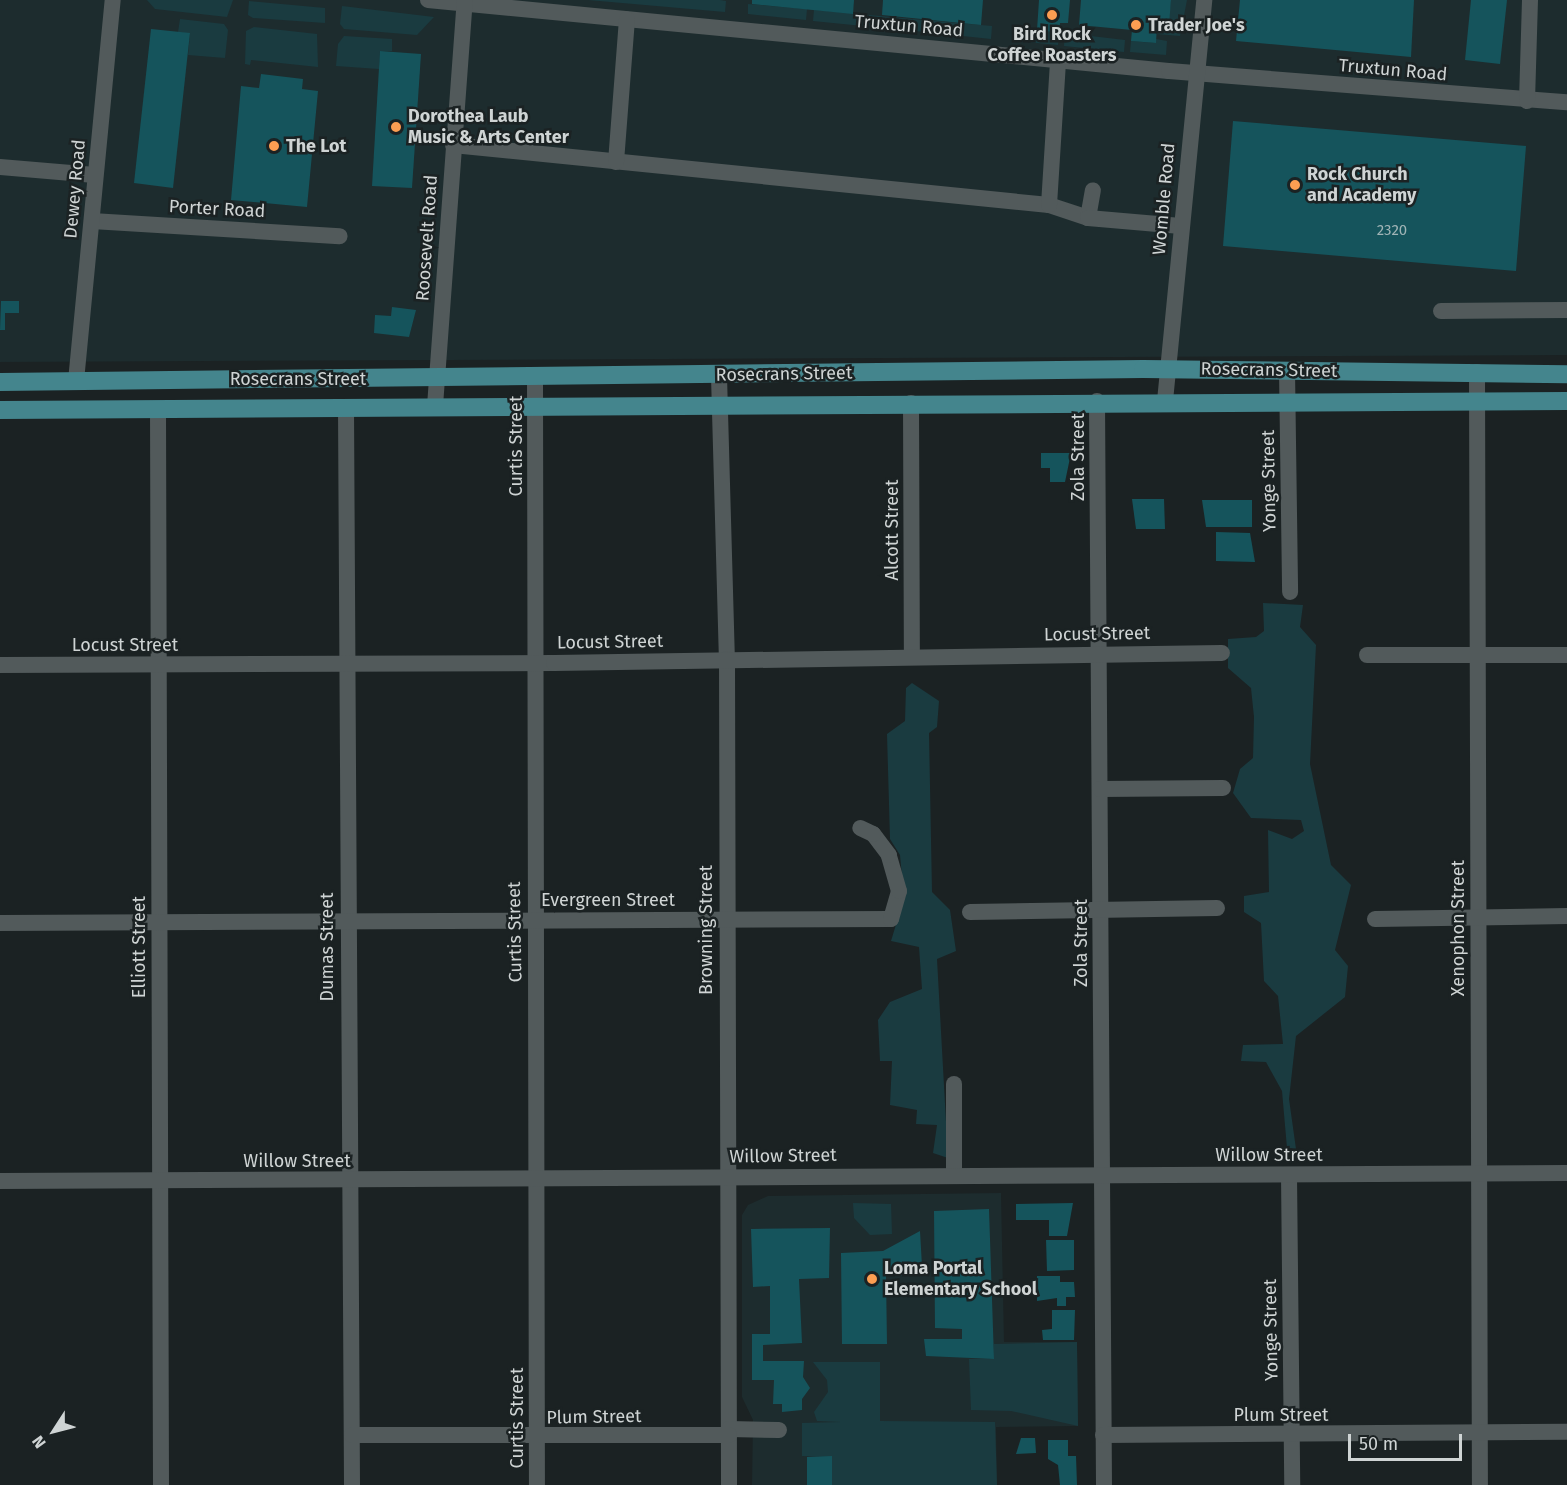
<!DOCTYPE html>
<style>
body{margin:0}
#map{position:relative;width:1567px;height:1485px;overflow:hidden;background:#1b2223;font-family:"Fira Sans",sans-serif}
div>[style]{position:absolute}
.built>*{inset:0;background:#1d2c2e}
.green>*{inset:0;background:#1a3b40}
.building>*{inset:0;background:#15545c}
.minor>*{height:16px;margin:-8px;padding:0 8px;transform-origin:8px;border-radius:8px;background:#525a5b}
.major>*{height:18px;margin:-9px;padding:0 9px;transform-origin:9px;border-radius:9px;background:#44858d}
.dots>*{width:16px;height:16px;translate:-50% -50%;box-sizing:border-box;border:3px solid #1b2223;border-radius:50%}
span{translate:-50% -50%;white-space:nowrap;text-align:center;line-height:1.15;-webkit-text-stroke:5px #1b2223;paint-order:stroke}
.number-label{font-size:15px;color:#a0b4b6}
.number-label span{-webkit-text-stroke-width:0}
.poi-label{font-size:18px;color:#cfd4d4;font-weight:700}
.left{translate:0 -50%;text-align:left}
.street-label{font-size:18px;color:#cfd4d4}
.north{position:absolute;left:24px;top:1401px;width:60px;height:60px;-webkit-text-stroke:4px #1b2223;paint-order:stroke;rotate:234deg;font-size:16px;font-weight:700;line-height:24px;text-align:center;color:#cfd4d4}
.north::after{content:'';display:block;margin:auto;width:21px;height:27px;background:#cfd4d4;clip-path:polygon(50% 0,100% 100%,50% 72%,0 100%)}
.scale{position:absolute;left:1348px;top:1434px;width:114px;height:27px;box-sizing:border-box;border:3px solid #cfd4d4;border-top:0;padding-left:8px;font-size:18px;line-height:21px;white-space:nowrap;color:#cfd4d4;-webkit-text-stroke:4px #1b2223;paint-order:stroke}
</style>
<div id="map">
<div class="built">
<div style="clip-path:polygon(0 0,1567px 0,1567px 355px,0 362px)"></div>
<div style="clip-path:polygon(1001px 1193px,1004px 1342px,1077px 1342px,1078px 1426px,996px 1427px,997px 1485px,752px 1485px,753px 1420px,742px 1397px,742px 1215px,748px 1205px,768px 1196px)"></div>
</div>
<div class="green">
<div style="clip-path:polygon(147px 0,233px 0,227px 17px,155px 9px)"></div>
<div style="clip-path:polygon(588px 0,720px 0,726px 1px,725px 12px)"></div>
<div style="clip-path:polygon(1171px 0,1187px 0,1180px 36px,1156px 34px,1157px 24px,1168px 25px)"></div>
<div style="clip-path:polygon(249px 1px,325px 8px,325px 23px,253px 18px,248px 15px)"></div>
<div style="clip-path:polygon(748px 4px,807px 9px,806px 20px,748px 14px)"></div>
<div style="clip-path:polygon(342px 6px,434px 17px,417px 35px,344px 29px,340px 24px)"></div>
<div style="clip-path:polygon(814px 10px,863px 14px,863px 26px,813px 21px)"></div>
<div style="clip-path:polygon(869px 15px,992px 26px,991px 39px,868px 26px)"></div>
<div style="clip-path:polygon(180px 19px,224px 24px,228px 30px,225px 58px,188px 55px,190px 34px,178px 32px)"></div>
<div style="clip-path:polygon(254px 27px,317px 34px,318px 67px,251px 60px,250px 65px,245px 64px,246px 31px)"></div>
<div style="clip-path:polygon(1016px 28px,1029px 29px,1028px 39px,1033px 40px,1034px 30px,1059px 33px,1058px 45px,1015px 41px)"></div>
<div style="clip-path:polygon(1065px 33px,1125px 40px,1124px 52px,1064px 46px)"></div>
<div style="clip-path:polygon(344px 36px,392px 39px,392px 51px,380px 51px,379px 69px,336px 66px,338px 44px)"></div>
<div style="clip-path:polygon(1156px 39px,1167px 41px,1166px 55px,1130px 52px,1131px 41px,1155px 43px)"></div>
<div style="clip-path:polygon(1263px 603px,1303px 605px,1300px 627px,1316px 645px,1310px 764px,1331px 865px,1351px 885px,1335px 950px,1348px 966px,1345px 997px,1296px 1036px,1289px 1099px,1296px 1149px,1287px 1148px,1282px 1091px,1266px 1062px,1241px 1061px,1243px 1045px,1283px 1044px,1278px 996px,1264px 981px,1261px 923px,1244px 912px,1244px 896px,1269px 892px,1268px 830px,1292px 839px,1304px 831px,1301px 820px,1251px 818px,1233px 793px,1240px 769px,1253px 758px,1254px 717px,1251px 688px,1228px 668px,1228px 639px,1256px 637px,1264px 631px)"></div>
<div style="clip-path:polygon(912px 683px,939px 701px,937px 727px,929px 733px,932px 892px,950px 910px,956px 951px,937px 959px,948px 1158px,933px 1153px,937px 1125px,916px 1124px,917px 1110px,890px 1105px,892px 1061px,880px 1061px,878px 1020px,890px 1002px,922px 989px,919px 947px,891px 941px,904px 898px,900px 855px,890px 839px,887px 734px,905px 721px,906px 688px)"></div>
<div style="clip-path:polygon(853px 1203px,891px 1204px,892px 1234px,870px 1235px,854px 1218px)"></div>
<div style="clip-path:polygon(1077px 1342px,1078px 1426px,1011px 1411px,971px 1410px,969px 1359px,994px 1359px,994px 1344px)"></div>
<div style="clip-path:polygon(813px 1362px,880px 1362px,880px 1421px,995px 1422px,997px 1485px,832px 1485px,832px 1457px,802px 1456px,802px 1423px,841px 1422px,817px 1421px,814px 1412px,828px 1392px,827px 1380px)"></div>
</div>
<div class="building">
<div style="clip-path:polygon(752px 0,854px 0,853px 14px,752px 4px)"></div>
<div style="clip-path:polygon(883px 0,983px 0,981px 25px,882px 15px)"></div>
<div style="clip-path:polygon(1039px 0,1070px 0,1068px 23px,1060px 23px,1059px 33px,1037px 30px)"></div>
<div style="clip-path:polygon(1081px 0,1171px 0,1169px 25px,1157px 24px,1156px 43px,1131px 41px,1132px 30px,1079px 25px)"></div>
<div style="clip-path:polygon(1240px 0,1414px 0,1411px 57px,1236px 41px)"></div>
<div style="clip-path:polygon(1471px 0,1507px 0,1500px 64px,1465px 60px)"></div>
<div style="clip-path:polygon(151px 29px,190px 33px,173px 188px,134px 183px)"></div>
<div style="clip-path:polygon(380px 51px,421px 54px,412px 188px,372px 186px)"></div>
<div style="clip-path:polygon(261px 74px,303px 79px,302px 89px,318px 91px,307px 207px,231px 200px,241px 86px,259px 88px)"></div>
<div style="clip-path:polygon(1233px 121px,1526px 146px,1516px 271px,1223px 246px)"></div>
<div style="clip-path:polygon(1px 301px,19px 301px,19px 313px,5px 313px,5px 330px,0 330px)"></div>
<div style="clip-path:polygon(392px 307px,416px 310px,409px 337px,374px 333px,375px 315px,391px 316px)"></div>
<div style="clip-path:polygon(1041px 453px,1071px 453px,1065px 482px,1050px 482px,1050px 468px,1041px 468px)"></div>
<div style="clip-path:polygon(1132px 499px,1164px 499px,1165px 529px,1136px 529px)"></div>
<div style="clip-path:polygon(1202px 500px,1252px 500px,1252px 527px,1206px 527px)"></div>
<div style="clip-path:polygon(1216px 532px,1250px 533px,1255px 562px,1216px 561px)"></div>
<div style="clip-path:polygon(1073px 1203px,1067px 1236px,1049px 1236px,1049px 1220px,1016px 1220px,1016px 1204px)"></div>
<div style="clip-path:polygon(989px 1209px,994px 1359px,926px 1356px,924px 1339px,962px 1339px,962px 1329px,935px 1328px,934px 1211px)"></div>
<div style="clip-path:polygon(830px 1228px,829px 1278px,799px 1279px,802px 1343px,763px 1345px,763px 1361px,804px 1361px,803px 1377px,810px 1388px,802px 1399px,802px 1410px,782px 1412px,782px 1404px,773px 1404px,774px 1380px,752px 1380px,752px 1334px,770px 1334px,770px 1286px,753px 1287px,751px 1229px)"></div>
<div style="clip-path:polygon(920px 1231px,922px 1266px,913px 1267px,914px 1276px,886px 1276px,887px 1344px,842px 1344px,841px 1253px,883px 1251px)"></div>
<div style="clip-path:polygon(1046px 1240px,1074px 1240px,1074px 1270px,1047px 1271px)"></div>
<div style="clip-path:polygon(1037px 1276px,1060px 1276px,1060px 1282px,1074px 1282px,1075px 1297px,1066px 1297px,1066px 1306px,1057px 1306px,1057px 1298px,1037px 1301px)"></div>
<div style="clip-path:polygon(1052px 1310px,1075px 1310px,1074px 1340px,1043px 1340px,1042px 1330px,1052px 1329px)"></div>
<div style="clip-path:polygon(1021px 1438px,1035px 1438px,1036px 1453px,1016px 1454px)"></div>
<div style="clip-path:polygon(1048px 1440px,1068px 1440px,1068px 1456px,1076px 1456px,1077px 1485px,1060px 1485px,1058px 1465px,1048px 1459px)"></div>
<div style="clip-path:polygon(832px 1456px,832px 1485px,807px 1485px,807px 1457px)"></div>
</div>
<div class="minor">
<div style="left:428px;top:0;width:744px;rotate:5.47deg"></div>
<div style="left:1169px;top:71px;width:399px;rotate:4.5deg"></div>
<div style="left:1527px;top:101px;width:101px;rotate:-88.3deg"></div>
<div style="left:453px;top:145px;width:599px;rotate:5.75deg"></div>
<div style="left:1049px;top:205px;width:41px;rotate:18.4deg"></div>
<div style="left:1088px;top:218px;width:28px;rotate:-80deg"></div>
<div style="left:616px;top:162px;width:143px;rotate:-85.6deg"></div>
<div style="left:0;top:167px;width:95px;rotate:4.8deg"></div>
<div style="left:1049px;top:205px;width:145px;rotate:-86.4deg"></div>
<div style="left:1088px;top:218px;width:93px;rotate:4.9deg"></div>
<div style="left:92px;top:221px;width:248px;rotate:3.5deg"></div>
<div style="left:1441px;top:311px;width:126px;rotate:-0.5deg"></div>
<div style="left:1287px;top:370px;width:222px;rotate:89.2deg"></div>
<div style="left:1477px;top:372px;width:1113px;rotate:89.85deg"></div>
<div style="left:719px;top:376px;width:283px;rotate:88.4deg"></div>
<div style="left:727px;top:659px;width:826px;rotate:89.86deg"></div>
<div style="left:535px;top:379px;width:1106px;rotate:89.9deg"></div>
<div style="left:76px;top:381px;width:383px;rotate:-84.5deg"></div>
<div style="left:1097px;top:401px;width:1084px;rotate:89.63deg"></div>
<div style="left:1165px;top:401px;width:403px;rotate:-84.4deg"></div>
<div style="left:911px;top:403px;width:254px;rotate:89.8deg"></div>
<div style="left:435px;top:406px;width:407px;rotate:-85.8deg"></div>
<div style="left:346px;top:408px;width:1077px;rotate:89.68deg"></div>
<div style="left:158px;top:409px;width:1076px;rotate:89.84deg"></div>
<div style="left:1367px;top:655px;width:200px"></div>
<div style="left:0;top:665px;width:554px;rotate:-0.21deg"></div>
<div style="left:554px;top:663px;width:668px;rotate:-0.86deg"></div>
<div style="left:1100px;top:789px;width:123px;rotate:-0.5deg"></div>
<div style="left:970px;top:912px;width:247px;rotate:-0.9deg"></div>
<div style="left:1375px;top:919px;width:192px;rotate:-0.9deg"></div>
<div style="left:0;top:923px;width:891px;rotate:-0.26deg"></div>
<div style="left:891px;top:919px;width:29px;rotate:-74deg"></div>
<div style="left:899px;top:891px;width:37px;rotate:-106deg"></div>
<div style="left:889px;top:855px;width:26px;rotate:-127deg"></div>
<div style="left:873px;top:834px;width:14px;rotate:-155deg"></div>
<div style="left:954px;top:1174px;width:90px;rotate:-90deg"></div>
<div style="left:1289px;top:1175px;width:310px;rotate:89.4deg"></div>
<div style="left:0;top:1181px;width:1567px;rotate:-0.29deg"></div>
<div style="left:729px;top:1429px;width:50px;rotate:1.1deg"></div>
<div style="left:352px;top:1435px;width:377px"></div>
<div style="left:1103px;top:1435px;width:464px;rotate:-0.4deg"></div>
</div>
<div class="major">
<div style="left:0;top:382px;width:1143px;rotate:-0.65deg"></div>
<div style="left:1143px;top:369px;width:424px;rotate:0.7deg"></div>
<div style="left:0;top:410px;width:1567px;rotate:-0.33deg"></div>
</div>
<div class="dots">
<div style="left:1052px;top:15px;background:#fc9e52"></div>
<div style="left:1136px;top:25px;background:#fc9e52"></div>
<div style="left:396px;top:127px;background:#fc9e52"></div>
<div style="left:274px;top:146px;background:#fc9e52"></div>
<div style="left:1295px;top:185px;background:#fc9e52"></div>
<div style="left:872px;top:1279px;background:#fc9e52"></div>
</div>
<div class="number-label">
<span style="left:1392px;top:231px">2320</span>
</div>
<div class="poi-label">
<span class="left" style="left:1148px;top:25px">Trader Joe's</span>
<span style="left:1052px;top:45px">Bird Rock<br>Coffee Roasters</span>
<span class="left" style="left:408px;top:127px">Dorothea Laub<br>Music &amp; Arts Center</span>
<span class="left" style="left:286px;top:146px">The Lot</span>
<span class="left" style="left:1307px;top:185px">Rock Church<br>and Academy</span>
<span class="left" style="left:884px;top:1279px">Loma Portal<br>Elementary School</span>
</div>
<div class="street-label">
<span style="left:909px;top:26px;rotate:5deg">Truxtun Road</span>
<span style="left:1393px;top:70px;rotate:5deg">Truxtun Road</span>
<span style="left:75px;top:189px;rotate:-85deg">Dewey Road</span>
<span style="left:1164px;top:199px;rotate:-85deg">Womble Road</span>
<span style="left:217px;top:209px;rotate:3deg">Porter Road</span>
<span style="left:427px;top:238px;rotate:-86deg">Roosevelt Road</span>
<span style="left:1269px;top:370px;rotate:1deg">Rosecrans Street</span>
<span style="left:784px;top:374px;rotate:-1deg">Rosecrans Street</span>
<span style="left:298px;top:379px">Rosecrans Street</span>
<span style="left:516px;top:446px;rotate:-90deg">Curtis Street</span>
<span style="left:1078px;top:457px;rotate:-90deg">Zola Street</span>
<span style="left:1269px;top:481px;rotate:-91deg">Yonge Street</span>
<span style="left:892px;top:530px;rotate:-90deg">Alcott Street</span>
<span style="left:1097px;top:634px;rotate:-1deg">Locust Street</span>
<span style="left:610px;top:642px;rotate:-1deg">Locust Street</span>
<span style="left:125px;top:645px">Locust Street</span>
<span style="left:608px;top:900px">Evergreen Street</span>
<span style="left:1458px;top:928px;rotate:-90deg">Xenophon Street</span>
<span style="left:706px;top:930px;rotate:-90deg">Browning Street</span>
<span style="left:515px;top:932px;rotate:-91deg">Curtis Street</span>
<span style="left:1081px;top:943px;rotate:-90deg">Zola Street</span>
<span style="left:139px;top:947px;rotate:-90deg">Elliott Street</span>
<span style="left:327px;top:947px;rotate:-90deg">Dumas Street</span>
<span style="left:1269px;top:1155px">Willow Street</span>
<span style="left:783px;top:1156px;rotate:-1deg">Willow Street</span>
<span style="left:297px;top:1161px">Willow Street</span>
<span style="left:1271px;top:1330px;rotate:-91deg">Yonge Street</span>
<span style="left:1281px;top:1415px">Plum Street</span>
<span style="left:594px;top:1417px;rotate:-1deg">Plum Street</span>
<span style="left:517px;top:1418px;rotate:-90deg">Curtis Street</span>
</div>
<div class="north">N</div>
<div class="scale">50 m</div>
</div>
